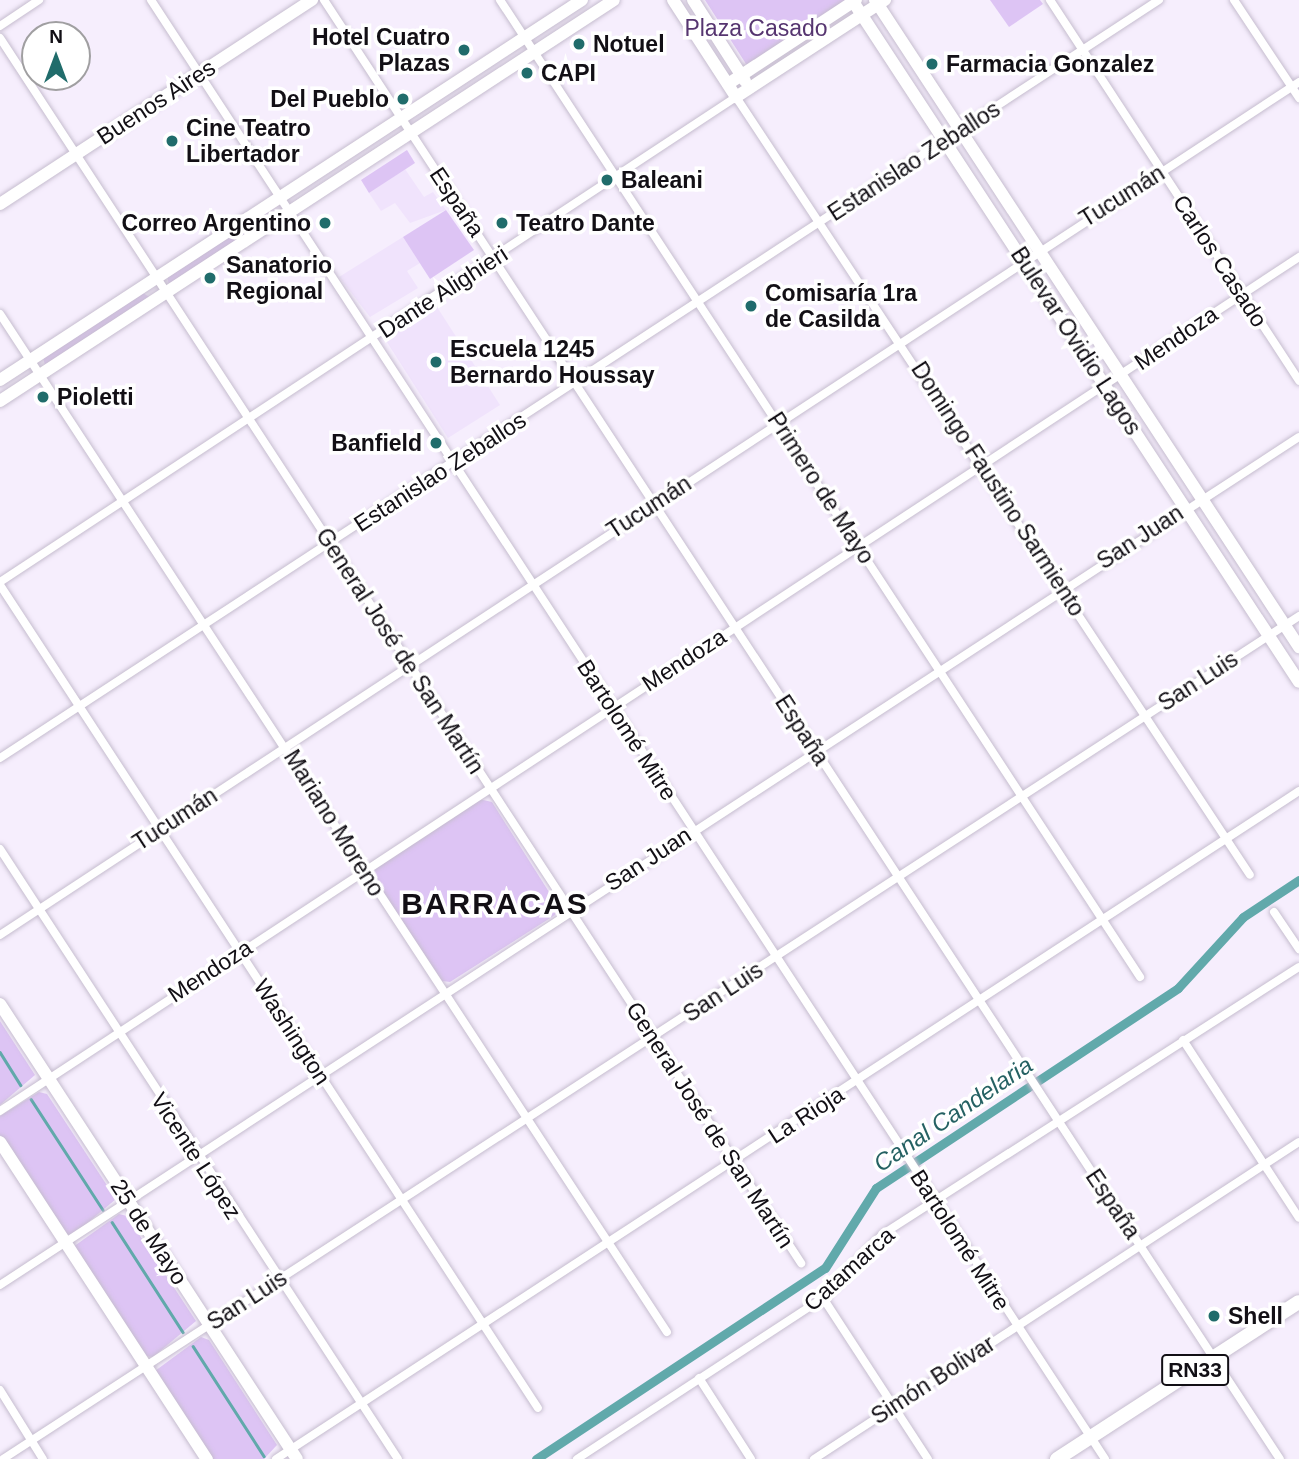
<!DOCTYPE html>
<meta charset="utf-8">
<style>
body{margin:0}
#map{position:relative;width:1299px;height:1459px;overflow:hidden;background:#f6eefd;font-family:Helvetica,sans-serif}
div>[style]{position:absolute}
.built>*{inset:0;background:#f0e3fc}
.green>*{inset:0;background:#ddc4f4}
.stream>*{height:2.5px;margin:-1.25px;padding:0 1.25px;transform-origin:1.25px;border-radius:1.25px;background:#61a9ab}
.canal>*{height:9px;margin:-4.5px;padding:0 4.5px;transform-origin:4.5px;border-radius:4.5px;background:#61a9ab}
.roads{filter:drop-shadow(0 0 2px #c6bdcf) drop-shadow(0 0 2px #c6bdcf)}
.street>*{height:8px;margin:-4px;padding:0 4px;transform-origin:4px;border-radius:4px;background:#fff}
.secondary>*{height:12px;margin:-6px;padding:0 6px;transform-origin:6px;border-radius:6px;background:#fff}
.highway>*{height:14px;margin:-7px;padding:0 7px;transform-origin:7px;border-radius:7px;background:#fff}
.dots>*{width:19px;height:19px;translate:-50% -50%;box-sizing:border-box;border:4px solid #fff;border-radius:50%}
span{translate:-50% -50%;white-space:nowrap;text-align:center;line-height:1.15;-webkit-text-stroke:7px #fff;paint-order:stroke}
.shield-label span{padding:2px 5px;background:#fff;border:2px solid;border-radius:5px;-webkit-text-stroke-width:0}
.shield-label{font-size:21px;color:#120f15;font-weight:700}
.park-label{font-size:23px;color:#563570}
.poi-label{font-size:23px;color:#120f15;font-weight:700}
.right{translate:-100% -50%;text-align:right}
.left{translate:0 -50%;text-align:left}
.street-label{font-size:23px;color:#120f15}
.water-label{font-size:24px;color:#256163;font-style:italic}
.district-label{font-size:30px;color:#120f15;font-weight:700;letter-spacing:2px}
.north{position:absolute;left:21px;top:21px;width:70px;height:70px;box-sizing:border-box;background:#fff;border:2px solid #a09fa1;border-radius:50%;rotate:0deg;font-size:19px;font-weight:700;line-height:28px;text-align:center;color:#120f15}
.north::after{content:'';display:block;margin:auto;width:24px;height:32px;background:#206c6b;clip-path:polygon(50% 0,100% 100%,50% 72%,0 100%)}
</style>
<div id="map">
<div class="built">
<div style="clip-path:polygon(405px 169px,424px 197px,433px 192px,446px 210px,410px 223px,395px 203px,381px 211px,369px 193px)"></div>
<div style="clip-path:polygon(403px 237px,420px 263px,407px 271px,418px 288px,370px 317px,339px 277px)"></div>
<div style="clip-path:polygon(437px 307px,500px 405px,448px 438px,385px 339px)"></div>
</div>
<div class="green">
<div style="clip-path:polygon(705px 0,851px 0,748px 67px)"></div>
<div style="clip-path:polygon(990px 0,1040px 0,1043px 4px,1009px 27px)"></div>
<div style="clip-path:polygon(407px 150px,415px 163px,369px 193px,361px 180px)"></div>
<div style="clip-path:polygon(446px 210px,474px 250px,430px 279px,403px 237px)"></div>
<div style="clip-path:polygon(267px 213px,274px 218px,169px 285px,167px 276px)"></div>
<div style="clip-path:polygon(143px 293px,151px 298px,45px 365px,43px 357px)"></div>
<div style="clip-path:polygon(479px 799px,492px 802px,556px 903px,555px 915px,450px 982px,442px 981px,373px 877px,374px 869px)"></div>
<div style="clip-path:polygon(0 1021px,35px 1075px,0 1105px)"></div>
<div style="clip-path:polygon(39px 1092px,47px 1094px,116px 1199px,73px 1235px,64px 1234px,0 1135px,0 1116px)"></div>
<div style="clip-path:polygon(119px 1214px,127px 1216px,196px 1321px,153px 1357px,144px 1356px,73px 1247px)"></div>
<div style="clip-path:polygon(201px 1337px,209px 1340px,277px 1445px,264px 1459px,211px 1459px,155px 1371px)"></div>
</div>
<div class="stream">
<div style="left:0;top:1052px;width:39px;rotate:58deg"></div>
<div style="left:31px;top:1099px;width:132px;rotate:57deg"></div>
<div style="left:112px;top:1222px;width:131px;rotate:57.2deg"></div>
<div style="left:193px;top:1346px;width:131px;rotate:57.2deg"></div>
</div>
<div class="canal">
<div style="left:536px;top:1459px;width:346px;rotate:-33.5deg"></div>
<div style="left:825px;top:1268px;width:95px;rotate:-57.5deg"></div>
<div style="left:876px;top:1188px;width:362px;rotate:-33.5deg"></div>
<div style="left:1178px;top:988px;width:96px;rotate:-47.5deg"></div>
<div style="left:1243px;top:917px;width:67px;rotate:-33.5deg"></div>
</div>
<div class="roads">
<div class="street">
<div style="left:151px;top:0;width:1743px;rotate:56.82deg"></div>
<div style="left:324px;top:0;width:1744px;rotate:56.77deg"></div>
<div style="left:500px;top:0;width:1168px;rotate:56.77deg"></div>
<div style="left:1050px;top:0;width:455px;rotate:56.8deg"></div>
<div style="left:1234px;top:0;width:118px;rotate:56.4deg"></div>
<div style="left:0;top:26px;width:47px;rotate:-33.7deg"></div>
<div style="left:0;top:38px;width:1464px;rotate:56.82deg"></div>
<div style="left:0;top:314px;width:1217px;rotate:56.77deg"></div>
<div style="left:0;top:582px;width:881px;rotate:-33.38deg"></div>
<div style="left:736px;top:97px;width:932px;rotate:56.55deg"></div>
<div style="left:0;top:585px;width:983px;rotate:56.83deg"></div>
<div style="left:0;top:758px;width:1385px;rotate:-33.19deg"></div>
<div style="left:0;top:849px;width:728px;rotate:56.88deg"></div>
<div style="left:1274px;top:912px;width:45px;rotate:56deg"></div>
<div style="left:0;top:935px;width:1554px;rotate:-33.29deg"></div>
<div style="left:1183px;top:1040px;width:212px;rotate:56.9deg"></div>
<div style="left:0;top:1111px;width:1555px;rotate:-33.32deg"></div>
<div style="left:0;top:1285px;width:1551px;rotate:-33.14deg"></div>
<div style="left:823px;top:1298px;width:192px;rotate:56.9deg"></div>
<div style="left:699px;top:1378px;width:96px;rotate:57.3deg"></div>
<div style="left:0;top:1390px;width:81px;rotate:58.1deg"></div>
<div style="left:3px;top:1459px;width:1546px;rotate:-33.04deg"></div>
<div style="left:276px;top:1459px;width:1222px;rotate:-33.14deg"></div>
<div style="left:577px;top:1459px;width:294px;rotate:-33.2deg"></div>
<div style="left:823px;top:1298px;width:88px;rotate:-46.8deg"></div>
<div style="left:883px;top:1234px;width:494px;rotate:-32.7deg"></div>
<div style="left:814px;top:1459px;width:579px;rotate:-33.17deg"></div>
</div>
<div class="secondary">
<div style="left:673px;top:0;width:116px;rotate:57deg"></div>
<div style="left:736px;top:97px;width:178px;rotate:-33.1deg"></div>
<div style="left:693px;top:0;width:96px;rotate:57.3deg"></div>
<div style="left:852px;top:0;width:815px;rotate:56.76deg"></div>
<div style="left:875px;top:0;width:774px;rotate:56.76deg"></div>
<div style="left:728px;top:84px;width:153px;rotate:-33.3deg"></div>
<div style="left:0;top:204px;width:373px;rotate:-33.2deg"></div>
<div style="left:0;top:380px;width:695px;rotate:-33.14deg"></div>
<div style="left:0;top:401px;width:733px;rotate:-33.15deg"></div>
<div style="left:0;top:1004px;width:543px;rotate:56.87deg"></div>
<div style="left:0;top:1142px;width:379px;rotate:56.9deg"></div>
</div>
<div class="highway">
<div style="left:1057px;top:1459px;width:288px;rotate:-33deg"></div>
</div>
</div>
<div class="dots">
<div style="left:579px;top:44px;background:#206c6b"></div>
<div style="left:464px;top:50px;background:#206c6b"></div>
<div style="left:932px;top:64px;background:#206c6b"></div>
<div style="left:527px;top:73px;background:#206c6b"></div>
<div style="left:403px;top:99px;background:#206c6b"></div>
<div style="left:172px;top:141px;background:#206c6b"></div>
<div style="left:607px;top:180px;background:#206c6b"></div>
<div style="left:325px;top:223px;background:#206c6b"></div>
<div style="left:502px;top:223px;background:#206c6b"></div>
<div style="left:210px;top:278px;background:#206c6b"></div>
<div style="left:751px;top:306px;background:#206c6b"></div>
<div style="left:436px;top:362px;background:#206c6b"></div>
<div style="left:43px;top:397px;background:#206c6b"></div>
<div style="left:436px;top:443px;background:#206c6b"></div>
<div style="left:1214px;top:1316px;background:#206c6b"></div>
</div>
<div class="shield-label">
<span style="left:1195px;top:1370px">RN33</span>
</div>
<div class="park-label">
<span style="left:756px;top:28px">Plaza Casado</span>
</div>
<div class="poi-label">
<span class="right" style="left:450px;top:50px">Hotel Cuatro<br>Plazas</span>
<span class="left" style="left:593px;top:44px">Notuel</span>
<span class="left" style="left:946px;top:64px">Farmacia Gonzalez</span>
<span class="left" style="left:541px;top:73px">CAPI</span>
<span class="right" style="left:389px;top:99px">Del Pueblo</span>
<span class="left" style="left:186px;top:141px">Cine Teatro<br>Libertador</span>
<span class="left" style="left:621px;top:180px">Baleani</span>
<span class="right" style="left:311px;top:223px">Correo Argentino</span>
<span class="left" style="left:516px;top:223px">Teatro Dante</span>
<span class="left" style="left:226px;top:278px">Sanatorio<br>Regional</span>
<span class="left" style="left:765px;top:306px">Comisaría 1ra<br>de Casilda</span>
<span class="left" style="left:450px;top:362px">Escuela 1245<br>Bernardo Houssay</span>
<span class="left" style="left:57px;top:397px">Pioletti</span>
<span class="right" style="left:422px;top:443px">Banfield</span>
<span class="left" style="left:1228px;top:1316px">Shell</span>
</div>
<div class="street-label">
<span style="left:156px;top:102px;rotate:-33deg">Buenos Aires</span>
<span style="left:914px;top:161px;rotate:-33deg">Estanislao Zeballos</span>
<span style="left:1122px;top:196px;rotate:-32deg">Tucumán</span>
<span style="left:457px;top:202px;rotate:56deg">España</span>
<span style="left:1220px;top:261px;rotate:57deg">Carlos Casado</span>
<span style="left:443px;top:292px;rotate:-33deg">Dante Alighieri</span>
<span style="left:1176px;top:338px;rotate:-34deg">Mendoza</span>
<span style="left:1076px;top:341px;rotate:57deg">Bulevar Ovidio Lagos</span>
<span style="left:440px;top:472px;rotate:-33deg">Estanislao Zeballos</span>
<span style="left:821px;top:488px;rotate:57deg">Primero de Mayo</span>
<span style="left:998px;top:489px;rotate:57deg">Domingo Faustino Sarmiento</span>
<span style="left:649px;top:507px;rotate:-33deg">Tucumán</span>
<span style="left:1140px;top:537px;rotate:-33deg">San Juan</span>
<span style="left:400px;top:651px;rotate:57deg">General José de San Martín</span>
<span style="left:684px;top:660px;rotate:-33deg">Mendoza</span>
<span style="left:1198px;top:681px;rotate:-33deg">San Luis</span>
<span style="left:627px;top:730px;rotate:57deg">Bartolomé Mitre</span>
<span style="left:802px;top:730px;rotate:57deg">España</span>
<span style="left:175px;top:819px;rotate:-33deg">Tucumán</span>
<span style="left:334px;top:823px;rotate:58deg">Mariano Moreno</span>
<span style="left:648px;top:859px;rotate:-33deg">San Juan</span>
<span style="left:210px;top:971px;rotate:-33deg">Mendoza</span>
<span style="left:723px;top:992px;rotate:-33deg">San Luis</span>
<span style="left:292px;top:1032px;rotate:57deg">Washington</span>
<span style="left:806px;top:1115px;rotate:-33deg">La Rioja</span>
<span style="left:710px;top:1125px;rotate:57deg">General José de San Martín</span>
<span style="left:196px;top:1156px;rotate:57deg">Vicente López</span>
<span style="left:1113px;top:1204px;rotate:56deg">España</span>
<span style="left:149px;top:1232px;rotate:57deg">25 de Mayo</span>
<span style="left:960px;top:1240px;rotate:57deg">Bartolomé Mitre</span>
<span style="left:849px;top:1269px;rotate:-42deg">Catamarca</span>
<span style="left:247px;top:1300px;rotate:-33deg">San Luis</span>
<span style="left:933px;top:1380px;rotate:-33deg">Simón Bolivar</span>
</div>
<div class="water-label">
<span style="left:953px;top:1114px;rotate:-34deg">Canal Candelaria</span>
</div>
<div class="district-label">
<span style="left:495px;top:904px">BARRACAS</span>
</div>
<div class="north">N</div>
</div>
